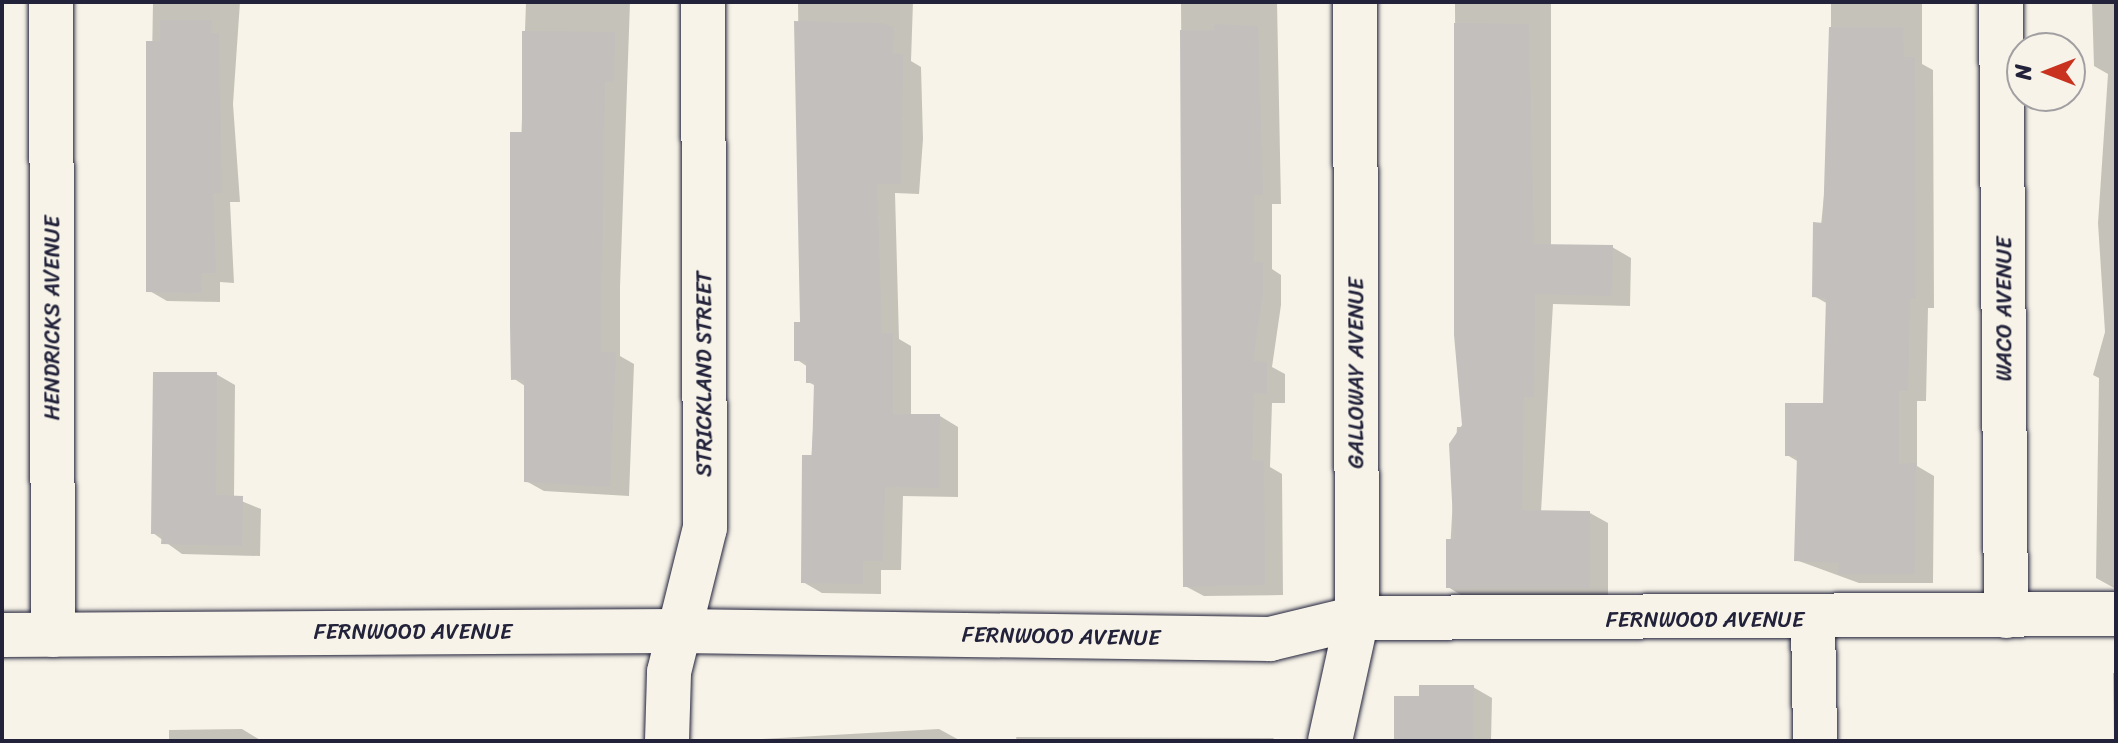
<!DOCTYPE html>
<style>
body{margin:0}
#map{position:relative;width:2118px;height:743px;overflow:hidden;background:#f7f3e8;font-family:Sriracha,sans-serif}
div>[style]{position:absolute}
.shadow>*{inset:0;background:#0003}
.building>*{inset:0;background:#c2bfbd}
.roads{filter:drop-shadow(0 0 2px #22223b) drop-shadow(0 0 2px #22223b)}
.minor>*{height:44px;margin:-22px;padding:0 22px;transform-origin:22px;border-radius:22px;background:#f7f3e8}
span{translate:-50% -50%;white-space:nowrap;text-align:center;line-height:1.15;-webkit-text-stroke:6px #f7f3e8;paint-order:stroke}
.street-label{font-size:22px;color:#22223b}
.frame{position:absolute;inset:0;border:4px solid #22223b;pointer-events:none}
.north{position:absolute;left:2006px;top:32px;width:80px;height:80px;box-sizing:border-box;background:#f7f3e8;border:2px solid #a29fa3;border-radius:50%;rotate:270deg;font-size:22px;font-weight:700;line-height:32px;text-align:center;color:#22223b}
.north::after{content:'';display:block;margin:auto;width:28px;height:36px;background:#c8321e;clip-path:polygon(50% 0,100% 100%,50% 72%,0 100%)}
</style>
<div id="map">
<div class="shadow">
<div style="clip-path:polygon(153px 2px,240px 2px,233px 104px,240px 202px,230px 202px,234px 283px,220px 282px,220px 302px,167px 301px,148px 290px)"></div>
<div style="clip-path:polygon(526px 2px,630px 2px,620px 287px,620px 356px,634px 364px,629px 496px,544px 491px,526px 481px,525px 386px,513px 378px)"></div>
<div style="clip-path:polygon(798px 2px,913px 2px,911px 61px,921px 67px,923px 139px,919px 194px,895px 193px,899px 339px,911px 346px,911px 416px,940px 416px,958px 427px,958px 497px,903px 496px,901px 570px,881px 570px,881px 594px,822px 593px,803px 582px,816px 386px,808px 382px,808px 367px,796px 359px,802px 324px)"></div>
<div style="clip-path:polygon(1181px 2px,1277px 2px,1281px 204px,1272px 204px,1272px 269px,1281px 275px,1281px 305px,1272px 367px,1285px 374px,1285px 403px,1272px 403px,1270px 467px,1282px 474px,1283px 595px,1204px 596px,1185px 586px)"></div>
<div style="clip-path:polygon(1455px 2px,1551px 2px,1551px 246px,1612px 247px,1631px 258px,1630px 306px,1553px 304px,1541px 512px,1590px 513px,1608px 523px,1608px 598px,1466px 598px,1448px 587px,1457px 427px,1464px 427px,1456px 335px)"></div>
<div style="clip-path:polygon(1831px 2px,1922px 2px,1922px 64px,1933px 70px,1934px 308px,1928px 308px,1926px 401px,1917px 401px,1917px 466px,1934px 476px,1933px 583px,1859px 583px,1796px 560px,1799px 462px,1787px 455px,1825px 405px,1828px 304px,1814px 296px,1831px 125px)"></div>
<div style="clip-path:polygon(2092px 2px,2116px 2px,2116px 589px,2096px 578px,2099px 378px,2093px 375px,2105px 332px,2098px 223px,2108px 74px,2094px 66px)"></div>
<div style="clip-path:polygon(216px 374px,235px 385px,234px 498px,261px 509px,260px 556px,182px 554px,153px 533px)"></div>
<div style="clip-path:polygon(2113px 673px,2116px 673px,2116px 741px,2114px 741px)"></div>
<div style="clip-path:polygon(1473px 687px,1492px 698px,1491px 741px,1396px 741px,1421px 698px)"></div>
<div style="clip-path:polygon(242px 729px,262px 741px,169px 741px,169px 730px)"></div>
<div style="clip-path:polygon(939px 729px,961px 741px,729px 741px)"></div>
<div style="clip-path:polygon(1016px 737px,1273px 738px,1277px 741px,1017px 741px)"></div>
</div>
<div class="building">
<div style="clip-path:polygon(160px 20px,212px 20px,212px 33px,219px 33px,222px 193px,213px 193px,216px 273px,202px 273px,202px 293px,146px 292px,146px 41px,160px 41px)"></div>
<div style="clip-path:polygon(794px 21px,881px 23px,894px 27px,893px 54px,903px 54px,901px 184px,877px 184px,882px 333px,893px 333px,893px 414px,940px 414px,940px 488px,885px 487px,883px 561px,863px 561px,863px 584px,801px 583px,802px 455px,812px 455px,814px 383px,806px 383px,806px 361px,794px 361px,794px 322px,800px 322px)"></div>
<div style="clip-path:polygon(1454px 23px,1529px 24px,1534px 244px,1613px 245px,1612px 296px,1535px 294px,1534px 397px,1524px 397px,1522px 510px,1590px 511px,1590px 588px,1446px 588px,1446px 539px,1454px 539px,1449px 444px,1462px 425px,1454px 335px)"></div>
<div style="clip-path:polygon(1214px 24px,1258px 26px,1263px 195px,1254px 195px,1254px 262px,1263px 262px,1263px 294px,1253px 361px,1267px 362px,1267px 394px,1254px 393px,1252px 460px,1264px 461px,1265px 585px,1183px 587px,1180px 30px,1214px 30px)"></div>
<div style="clip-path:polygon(1829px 27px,1903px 27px,1904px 57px,1915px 57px,1916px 299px,1910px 299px,1908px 391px,1899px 391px,1899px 464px,1916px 463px,1915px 574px,1838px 574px,1839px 563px,1794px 561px,1797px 456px,1785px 456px,1785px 403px,1823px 403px,1826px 298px,1812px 297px,1813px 222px,1823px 223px)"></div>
<div style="clip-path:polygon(522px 31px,615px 32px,614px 82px,605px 82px,602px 276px,602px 352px,616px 352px,610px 487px,524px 482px,524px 379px,511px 380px,510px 326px,510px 132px,522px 132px)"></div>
<div style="clip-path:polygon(153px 372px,217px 372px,216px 495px,243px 496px,242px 546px,161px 544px,162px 534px,151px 534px)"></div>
<div style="clip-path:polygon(1419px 685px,1474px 685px,1473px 741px,1394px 741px,1394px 696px,1419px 696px)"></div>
</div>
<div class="roads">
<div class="minor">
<div style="left:51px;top:2px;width:633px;rotate:89.82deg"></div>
<div style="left:2001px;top:2px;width:614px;rotate:89.53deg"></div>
<div style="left:1813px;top:621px;width:120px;rotate:89deg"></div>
<div style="left:2px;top:635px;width:677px;rotate:-0.34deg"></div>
<div style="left:679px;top:631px;width:591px;rotate:0.78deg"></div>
<div style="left:1270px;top:639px;width:89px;rotate:-13.6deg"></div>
<div style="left:1357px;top:618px;width:759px;rotate:-0.3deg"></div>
<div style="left:667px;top:741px;width:69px;rotate:-88.3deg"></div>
<div style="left:669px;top:672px;width:148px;rotate:-76deg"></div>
<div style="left:705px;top:528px;width:526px;rotate:-90.22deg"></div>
<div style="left:1330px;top:741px;width:126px;rotate:-77.6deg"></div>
<div style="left:1357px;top:618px;width:616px;rotate:-90.19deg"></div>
</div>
</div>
<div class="street-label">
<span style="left:2004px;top:309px;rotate:-90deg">WACO AVENUE</span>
<span style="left:52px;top:318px;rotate:-90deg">HENDRICKS AVENUE</span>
<span style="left:1356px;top:373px;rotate:-90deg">GALLOWAY AVENUE</span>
<span style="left:704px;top:374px;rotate:-90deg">STRICKLAND STREET</span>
<span style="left:1705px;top:620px">FERNWOOD AVENUE</span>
<span style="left:413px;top:632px">FERNWOOD AVENUE</span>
<span style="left:1061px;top:636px;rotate:1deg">FERNWOOD AVENUE</span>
</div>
<div class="frame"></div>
<div class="north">N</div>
</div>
